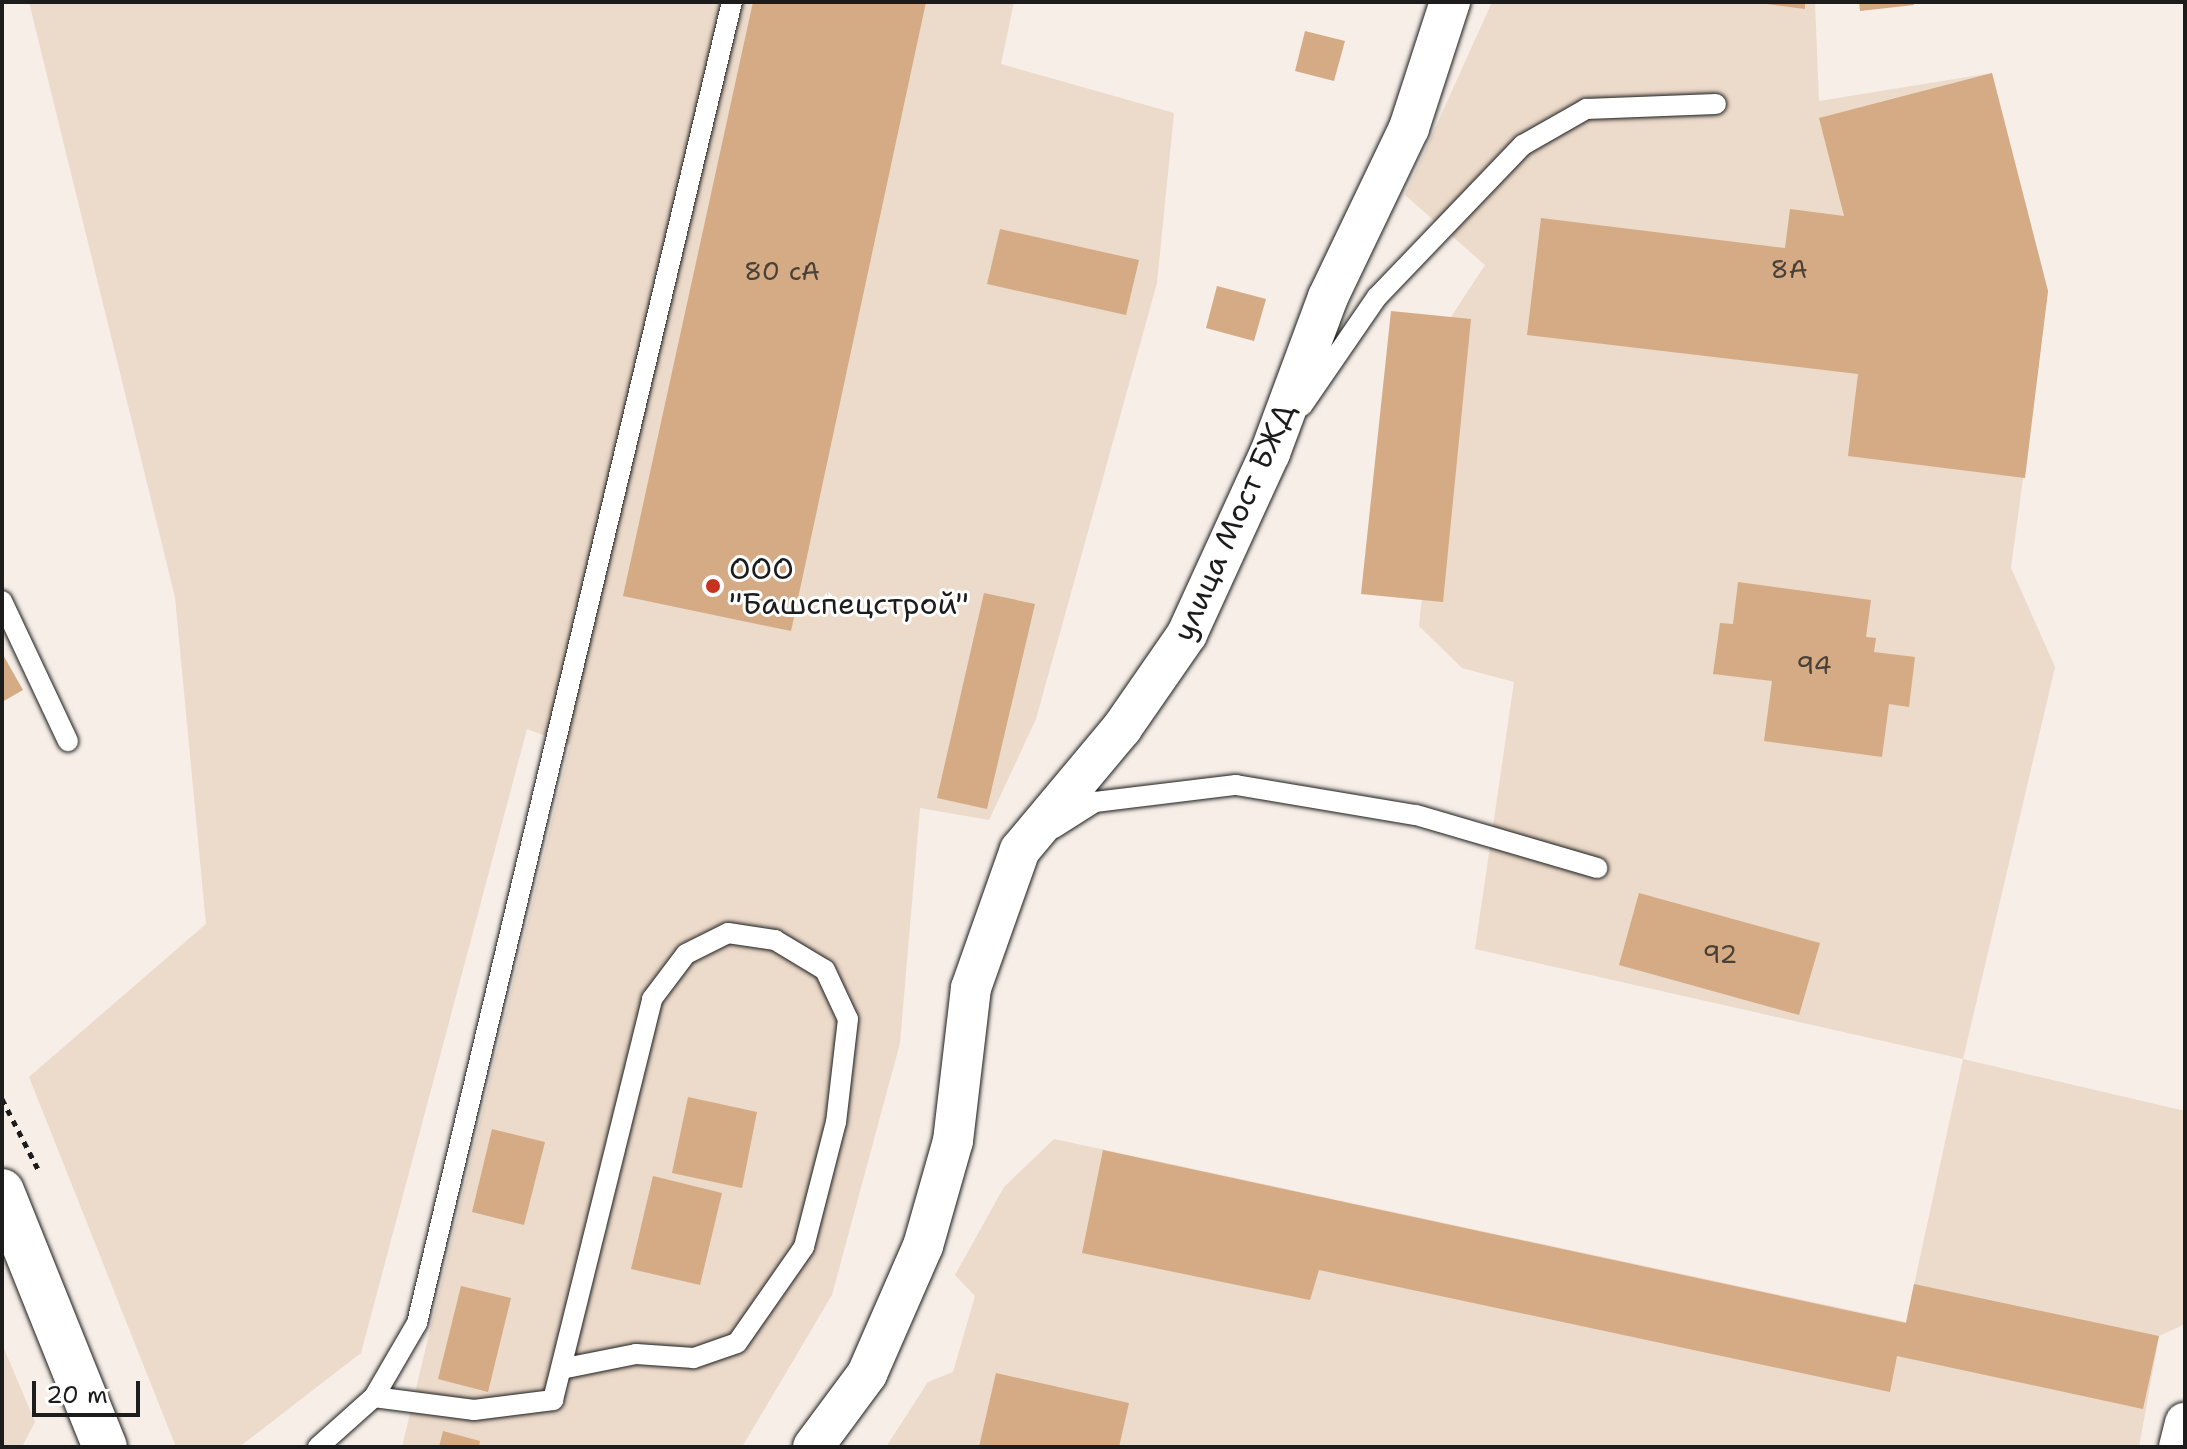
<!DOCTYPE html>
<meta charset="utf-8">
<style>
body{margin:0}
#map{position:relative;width:2187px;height:1449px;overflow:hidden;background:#f6eee7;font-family:"Shantell Sans",sans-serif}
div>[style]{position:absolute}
.built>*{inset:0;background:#ecdaca}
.building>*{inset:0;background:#d4ab85}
.path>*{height:5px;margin-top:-2.5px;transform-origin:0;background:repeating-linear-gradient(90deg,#1c1c1c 0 6px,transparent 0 12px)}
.roads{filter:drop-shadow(0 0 2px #1c1c1c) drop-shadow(0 0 2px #1c1c1c)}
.service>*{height:20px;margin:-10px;padding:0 10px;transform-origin:10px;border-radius:10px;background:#fff}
.minor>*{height:40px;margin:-20px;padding:0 20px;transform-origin:20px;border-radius:20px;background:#fff}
.secondary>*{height:44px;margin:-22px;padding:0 22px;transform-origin:22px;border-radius:22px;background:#fff}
.dots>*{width:22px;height:22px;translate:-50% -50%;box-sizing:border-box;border:4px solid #fff;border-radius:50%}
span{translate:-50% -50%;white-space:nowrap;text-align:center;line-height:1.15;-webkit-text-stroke:6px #fff;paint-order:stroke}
.number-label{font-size:26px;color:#4a4036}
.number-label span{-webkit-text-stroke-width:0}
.street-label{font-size:30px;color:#1c1c1c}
.poi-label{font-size:30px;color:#1c1c1c}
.left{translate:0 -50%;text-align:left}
.frame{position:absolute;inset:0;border:4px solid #1c1c1c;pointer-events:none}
.scale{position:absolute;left:32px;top:1381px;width:108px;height:36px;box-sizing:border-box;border:4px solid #1c1c1c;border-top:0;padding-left:10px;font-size:24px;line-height:28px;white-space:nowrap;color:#1c1c1c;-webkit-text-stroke:6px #fff;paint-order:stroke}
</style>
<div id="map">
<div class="built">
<div style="clip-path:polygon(29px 2px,1014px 2px,1001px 64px,1174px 113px,1157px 283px,1036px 719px,989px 820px,920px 808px,900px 1043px,832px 1295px,742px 1447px,402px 1447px,570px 745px,527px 729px,361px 1353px,239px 1447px,176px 1447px,29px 1077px,206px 924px,175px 597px)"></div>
<div style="clip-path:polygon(1492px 2px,1815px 2px,1819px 101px,1992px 73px,2048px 291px,2011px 568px,2055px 667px,1963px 1059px,2185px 1111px,2185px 1324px,2159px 1336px,2139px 1447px,886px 1447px,928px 1382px,953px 1372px,975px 1296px,955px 1275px,1004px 1187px,1054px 1139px,1906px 1322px,1963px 1059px,1475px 949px,1514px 682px,1462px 668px,1419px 626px,1451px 317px,1485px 265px,1405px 195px)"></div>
<div style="clip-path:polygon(2px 1344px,35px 1422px,22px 1447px,2px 1447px)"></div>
</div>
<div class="building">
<div style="clip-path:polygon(753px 2px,926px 2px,791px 631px,623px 596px)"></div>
<div style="clip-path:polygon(1752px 2px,1805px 2px,1805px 9px)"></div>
<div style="clip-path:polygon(1859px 2px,1914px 2px,1914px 5px,1860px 11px)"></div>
<div style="clip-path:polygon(1305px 31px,1345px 41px,1334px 81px,1295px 71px)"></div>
<div style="clip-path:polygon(1992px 73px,2048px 291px,2025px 478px,1848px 456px,1858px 374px,1527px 335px,1541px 218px,1785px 248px,1790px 209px,1844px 216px,1819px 118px)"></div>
<div style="clip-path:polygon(1000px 229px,1139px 260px,1126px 315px,987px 284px)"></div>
<div style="clip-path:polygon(1217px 286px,1266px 299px,1254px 341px,1206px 328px)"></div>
<div style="clip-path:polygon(1391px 311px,1471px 319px,1443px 602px,1361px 594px)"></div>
<div style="clip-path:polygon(1738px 582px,1871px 600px,1866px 637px,1876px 638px,1874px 652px,1915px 657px,1909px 707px,1889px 704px,1882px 757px,1764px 741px,1772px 681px,1713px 674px,1720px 623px,1733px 624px)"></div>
<div style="clip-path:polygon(984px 593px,1035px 604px,987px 809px,937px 798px)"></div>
<div style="clip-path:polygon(2px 653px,23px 690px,2px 702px)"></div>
<div style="clip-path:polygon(1639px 893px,1820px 943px,1799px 1015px,1619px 965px)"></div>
<div style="clip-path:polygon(688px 1097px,757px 1112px,742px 1188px,672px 1173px)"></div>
<div style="clip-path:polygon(492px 1129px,545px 1142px,524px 1225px,472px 1212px)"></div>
<div style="clip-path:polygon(1103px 1150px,1906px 1323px,1914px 1284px,2159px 1336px,2143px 1409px,1897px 1356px,1890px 1392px,1319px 1270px,1310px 1300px,1082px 1253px)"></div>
<div style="clip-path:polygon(653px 1176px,722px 1193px,700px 1285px,631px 1269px)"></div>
<div style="clip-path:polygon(461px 1286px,511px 1298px,488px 1392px,438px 1379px)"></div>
<div style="clip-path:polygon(996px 1373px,1129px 1403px,1119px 1447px,979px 1447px)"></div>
<div style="clip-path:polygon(443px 1431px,480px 1441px,479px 1447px,439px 1447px)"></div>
</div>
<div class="path">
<div style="left:2px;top:1099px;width:83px;rotate:62.8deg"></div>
</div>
<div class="roads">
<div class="service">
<div style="left:1302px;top:406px;width:132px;rotate:-55.5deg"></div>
<div style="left:1377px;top:297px;width:211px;rotate:-46.2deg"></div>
<div style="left:1523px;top:145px;width:73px;rotate:-29.7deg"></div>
<div style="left:1586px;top:109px;width:130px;rotate:-2.2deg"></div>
<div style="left:2px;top:601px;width:155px;rotate:64.8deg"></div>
<div style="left:1054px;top:828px;width:49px;rotate:-32.4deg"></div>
<div style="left:1095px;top:802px;width:142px;rotate:-6.9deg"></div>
<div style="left:1236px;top:785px;width:182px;rotate:9.5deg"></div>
<div style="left:1416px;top:815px;width:189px;rotate:16.3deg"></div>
<div style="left:374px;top:1397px;width:101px;rotate:7.4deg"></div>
<div style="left:474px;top:1410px;width:80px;rotate:-7.2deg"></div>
<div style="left:553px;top:1400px;width:413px;rotate:-76.1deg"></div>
<div style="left:652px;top:999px;width:56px;rotate:-52.9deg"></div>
<div style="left:686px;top:954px;width:47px;rotate:-26.6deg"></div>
<div style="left:728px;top:933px;width:48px;rotate:8.5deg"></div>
<div style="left:775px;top:940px;width:58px;rotate:31deg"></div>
<div style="left:825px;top:970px;width:54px;rotate:64.9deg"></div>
<div style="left:848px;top:1019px;width:104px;rotate:96.6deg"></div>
<div style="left:836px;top:1122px;width:129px;rotate:104.4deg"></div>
<div style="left:804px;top:1247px;width:117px;rotate:124.9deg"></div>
<div style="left:737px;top:1343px;width:46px;rotate:160.8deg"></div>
<div style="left:694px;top:1358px;width:58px;rotate:-176.1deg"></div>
<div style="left:636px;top:1354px;width:76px;rotate:168.7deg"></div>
<div style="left:318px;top:1447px;width:75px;rotate:-41.8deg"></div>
<div style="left:374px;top:1397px;width:86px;rotate:-59.8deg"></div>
<div style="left:417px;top:1323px;width:1358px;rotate:-76.59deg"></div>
</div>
<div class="minor">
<div style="left:813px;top:1447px;width:91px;rotate:-53.5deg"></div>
<div style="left:867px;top:1374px;width:140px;rotate:-66.4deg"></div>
<div style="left:923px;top:1246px;width:109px;rotate:-74.1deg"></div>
<div style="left:953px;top:1141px;width:154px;rotate:-83.3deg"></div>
<div style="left:971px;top:988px;width:146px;rotate:-70.5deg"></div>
<div style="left:1020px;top:850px;width:159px;rotate:-50.1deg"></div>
<div style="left:1122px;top:728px;width:114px;rotate:-55.3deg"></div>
<div style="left:1187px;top:634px;width:199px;rotate:-65.4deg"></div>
<div style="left:1270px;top:453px;width:166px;rotate:-69.6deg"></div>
<div style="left:1328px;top:297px;width:187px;rotate:-64.4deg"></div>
<div style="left:1409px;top:128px;width:133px;rotate:-72deg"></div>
<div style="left:2179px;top:1447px;width:25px;rotate:-76deg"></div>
</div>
<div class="secondary">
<div style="left:2px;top:1191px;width:276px;rotate:68.1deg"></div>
</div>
</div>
<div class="dots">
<div style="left:713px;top:586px;background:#c8321e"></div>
</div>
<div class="number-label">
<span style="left:1789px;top:269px">8А</span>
<span style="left:782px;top:271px">80 сА</span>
<span style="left:1814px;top:665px">94</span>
<span style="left:1720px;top:954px">92</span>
</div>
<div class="street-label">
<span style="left:1234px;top:522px;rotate:-66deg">улица Мост БЖД</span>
</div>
<div class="poi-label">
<span class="left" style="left:729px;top:586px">ООО<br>"Башспецстрой"</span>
</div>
<div class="frame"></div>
<div class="scale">20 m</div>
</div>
